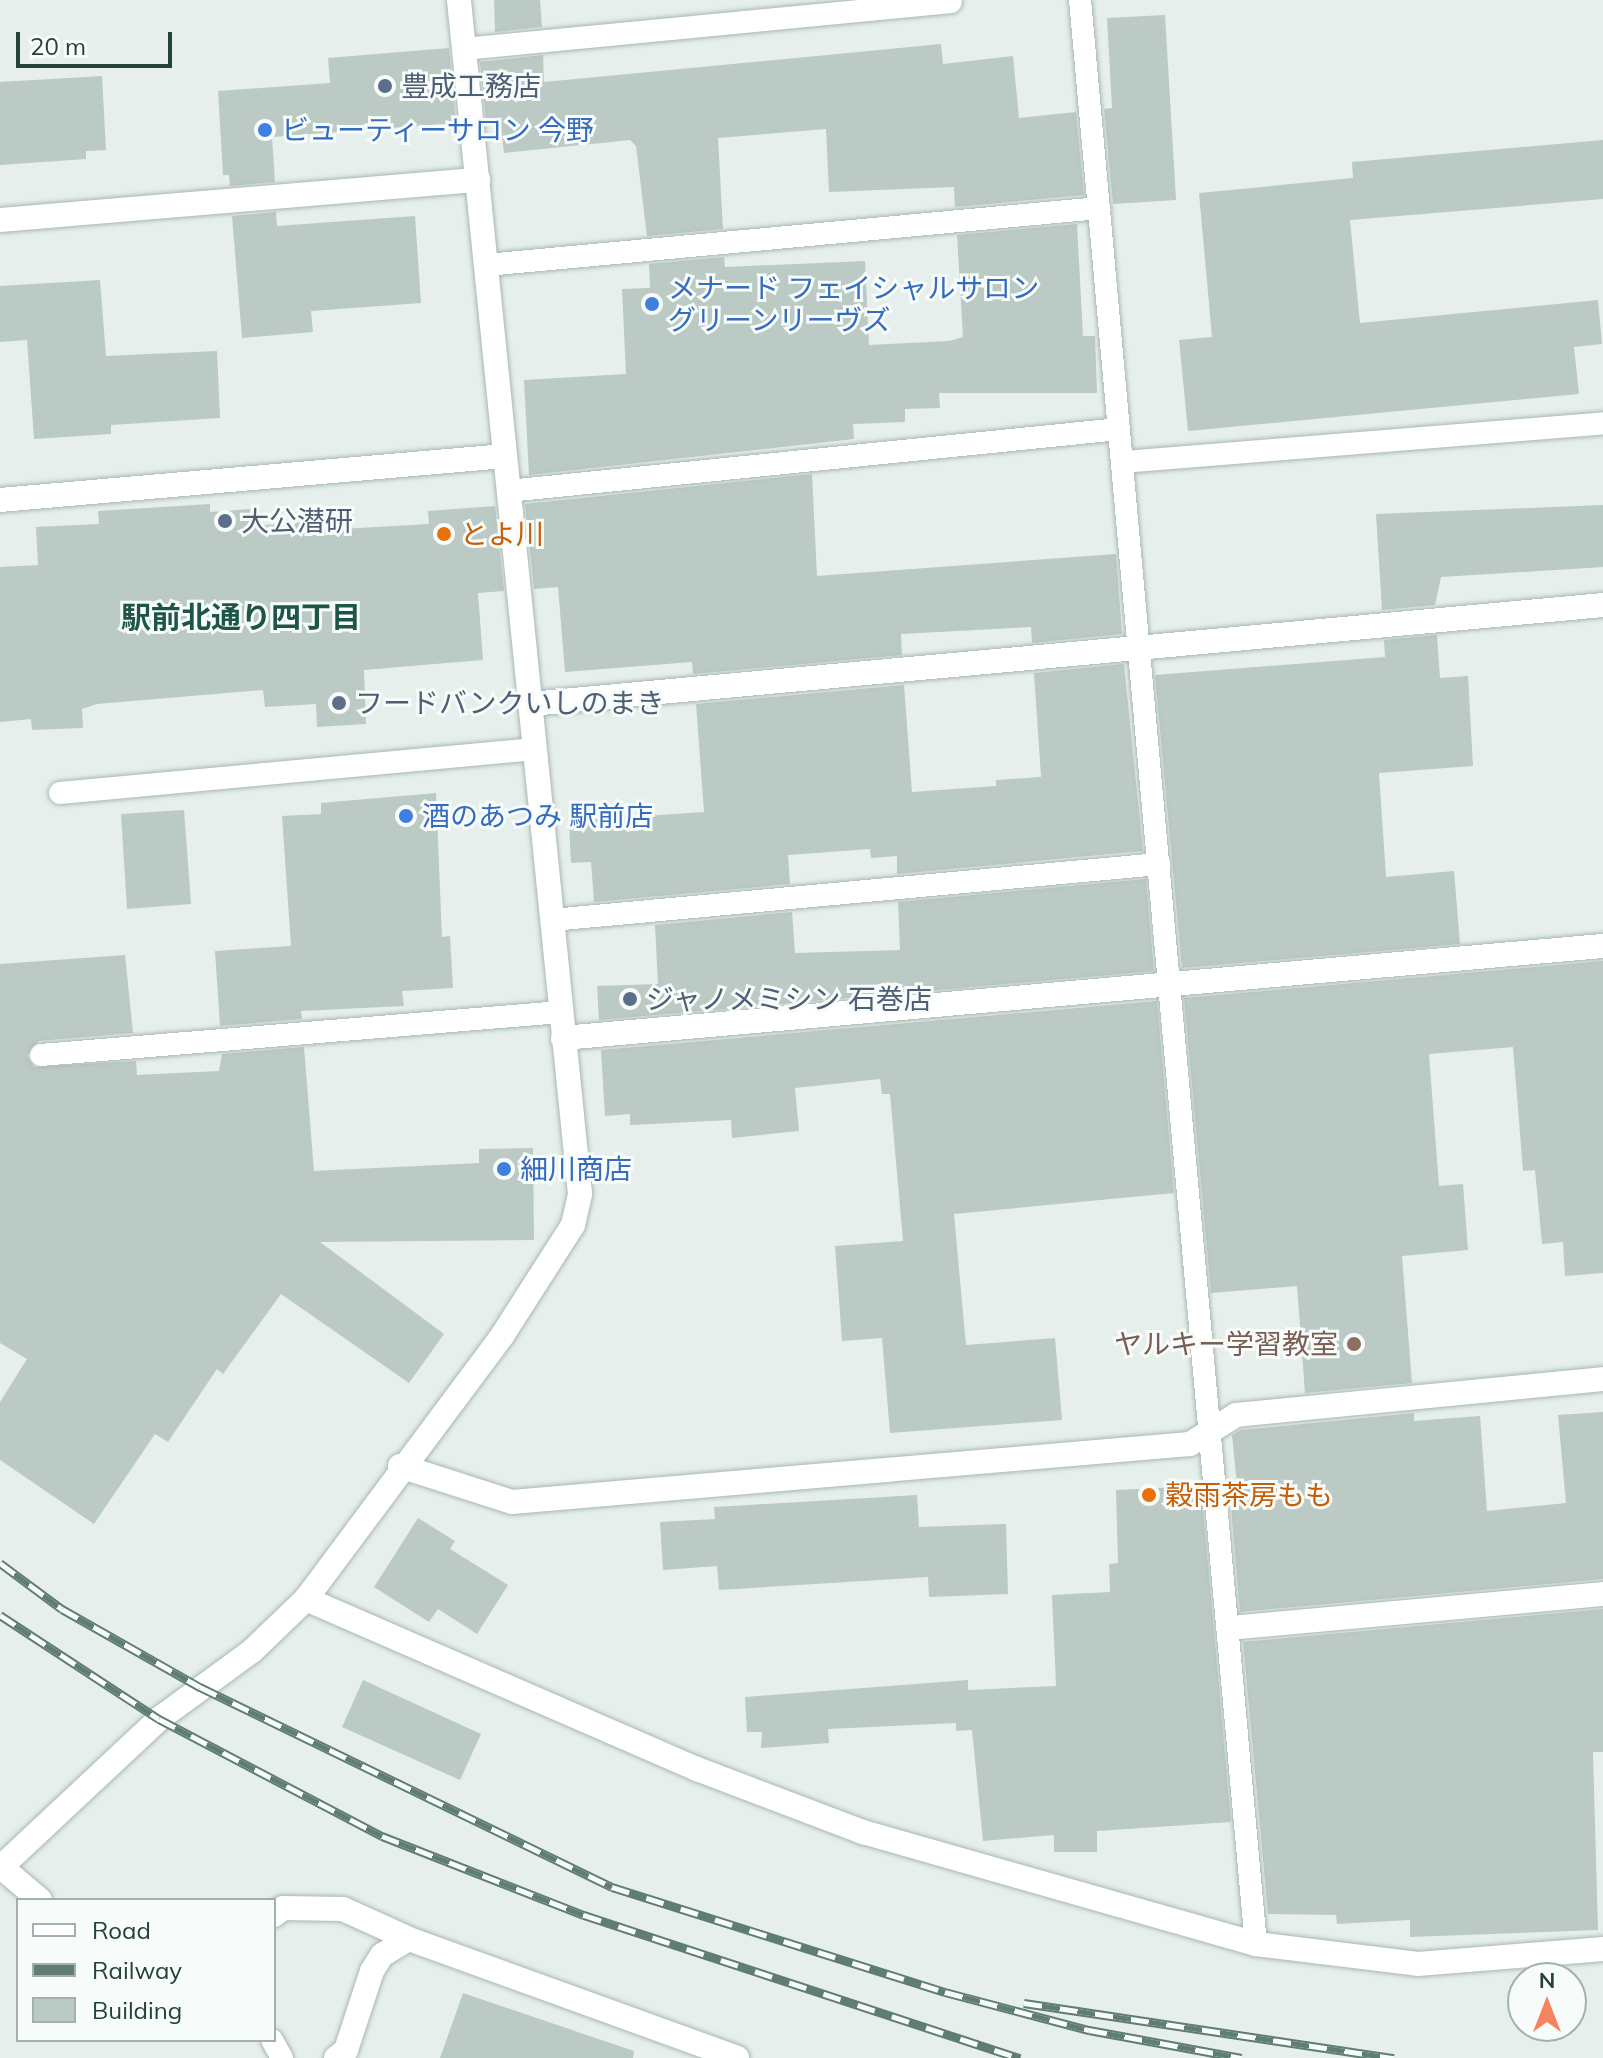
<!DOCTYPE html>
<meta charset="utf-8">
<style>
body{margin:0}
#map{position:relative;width:1603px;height:2058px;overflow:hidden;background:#e6efeb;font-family:Mulish,"Noto Sans JP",sans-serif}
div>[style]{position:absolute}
.building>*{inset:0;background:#bbcac4}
.roads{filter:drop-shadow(0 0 2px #a8b8b2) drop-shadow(0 0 2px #a8b8b2)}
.lane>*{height:22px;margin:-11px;padding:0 11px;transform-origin:11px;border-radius:11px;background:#fff}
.street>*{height:24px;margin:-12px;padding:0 12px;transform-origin:12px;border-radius:12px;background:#fff}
.secondary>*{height:24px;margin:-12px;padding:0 12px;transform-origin:12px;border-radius:12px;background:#fff}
.rail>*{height:9px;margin-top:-4.5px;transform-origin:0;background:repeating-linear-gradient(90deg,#f7fbf9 0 18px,#5f7d75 0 36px);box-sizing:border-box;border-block:2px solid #5f7d75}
.dots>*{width:22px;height:22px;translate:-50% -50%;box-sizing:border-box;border:4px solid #f7fbf9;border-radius:50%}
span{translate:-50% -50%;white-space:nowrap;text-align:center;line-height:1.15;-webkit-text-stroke:6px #f7fbf9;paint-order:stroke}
.service-label{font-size:28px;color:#4e5e75}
.left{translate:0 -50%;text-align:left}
.shop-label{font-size:28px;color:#366cbe}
.food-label{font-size:28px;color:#c56008}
.education-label{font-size:28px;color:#785e54}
.right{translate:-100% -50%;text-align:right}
.neighbourhood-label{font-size:30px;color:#1f5548;font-weight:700}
.legend{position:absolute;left:16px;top:1898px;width:260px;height:144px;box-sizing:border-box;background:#f7fbf9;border:2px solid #a3b1ad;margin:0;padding:10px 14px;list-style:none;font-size:24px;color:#24423a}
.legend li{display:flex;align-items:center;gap:16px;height:40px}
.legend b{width:40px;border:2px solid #a3b1ad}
.north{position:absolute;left:1507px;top:1962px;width:80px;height:80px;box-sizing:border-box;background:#f7fbf9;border:2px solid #a3b1ad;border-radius:50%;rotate:0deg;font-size:22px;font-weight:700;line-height:32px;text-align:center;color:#24423a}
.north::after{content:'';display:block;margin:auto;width:28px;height:36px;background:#f4845f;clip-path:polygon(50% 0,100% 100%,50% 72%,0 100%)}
.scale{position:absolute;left:16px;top:32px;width:156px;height:36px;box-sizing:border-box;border:4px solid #24423a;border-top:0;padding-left:10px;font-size:24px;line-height:28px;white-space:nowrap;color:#24423a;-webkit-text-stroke:6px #f7fbf9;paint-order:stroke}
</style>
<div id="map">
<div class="building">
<div style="clip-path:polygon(494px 0,540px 0,542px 27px,495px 32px)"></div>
<div style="clip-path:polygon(1165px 15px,1176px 200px,1113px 204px,1104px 109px,1112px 108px,1107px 18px)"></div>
<div style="clip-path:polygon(941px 44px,943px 64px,1013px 56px,1019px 118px,1076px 112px,1084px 195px,955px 207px,954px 187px,829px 192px,826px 129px,718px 138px,723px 229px,647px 236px,636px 146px,630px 140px,504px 153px,500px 120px,486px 121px,480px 62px,543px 55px,544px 82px)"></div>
<div style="clip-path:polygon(449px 48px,456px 123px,272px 137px,275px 182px,230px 186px,229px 175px,223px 175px,218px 91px,330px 83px,328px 58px)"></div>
<div style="clip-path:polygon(102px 76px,106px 150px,86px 151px,86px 159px,0 165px,0 82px)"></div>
<div style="clip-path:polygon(1603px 140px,1603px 199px,1350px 220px,1360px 323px,1598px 300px,1602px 344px,1574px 347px,1579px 394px,1188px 431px,1179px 340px,1212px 337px,1199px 193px,1353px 178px,1352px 162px)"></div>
<div style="clip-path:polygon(276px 212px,277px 226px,415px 216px,421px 303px,311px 311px,313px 332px,242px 338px,232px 216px)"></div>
<div style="clip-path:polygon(1077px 224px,1083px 336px,1095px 336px,1097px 393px,939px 393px,940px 408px,905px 409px,905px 422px,853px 424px,854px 439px,529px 475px,524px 380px,626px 374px,622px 289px,650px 288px,649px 264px,724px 257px,725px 267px,865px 261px,869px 345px,949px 341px,963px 337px,957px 235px)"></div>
<div style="clip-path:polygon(100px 280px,106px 356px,217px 351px,220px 418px,111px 425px,111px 434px,34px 439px,27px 340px,0 342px,0 286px)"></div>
<div style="clip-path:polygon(812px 474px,817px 576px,1116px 554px,1122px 634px,1032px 643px,1031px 627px,901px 634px,902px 655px,693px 674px,692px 662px,565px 672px,558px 587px,534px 589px,525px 504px)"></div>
<div style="clip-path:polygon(210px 504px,210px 512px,250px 509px,251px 526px,322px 521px,323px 530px,429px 524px,428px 511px,495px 506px,504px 591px,478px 593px,483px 660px,364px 670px,366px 724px,317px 727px,316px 704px,265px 707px,263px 690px,97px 704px,82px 709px,83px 728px,32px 730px,31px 719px,0 722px,0 567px,38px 565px,36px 527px,99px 524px,98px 511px)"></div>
<div style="clip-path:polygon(1603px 505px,1603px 567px,1441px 577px,1435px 605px,1382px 610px,1376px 514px)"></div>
<div style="clip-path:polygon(1437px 635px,1440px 678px,1468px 676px,1473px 766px,1379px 773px,1386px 877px,1454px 871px,1460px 944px,1182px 968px,1155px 675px,1385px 657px,1384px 640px)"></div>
<div style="clip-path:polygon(1124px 664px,1143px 851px,897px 874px,897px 856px,871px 858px,870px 849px,788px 855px,790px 884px,594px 902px,591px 862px,571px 863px,569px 821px,704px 812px,696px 704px,904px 685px,912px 792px,996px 786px,996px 780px,1041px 777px,1034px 673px)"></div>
<div style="clip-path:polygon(436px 793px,442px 937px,450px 936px,453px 988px,402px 991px,404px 1006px,301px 1011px,302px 1019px,220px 1026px,215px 951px,291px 946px,282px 816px,321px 814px,321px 803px)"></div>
<div style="clip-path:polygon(184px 810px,191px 904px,127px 909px,121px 814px)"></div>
<div style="clip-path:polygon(1146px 879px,1154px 971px,599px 1020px,597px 986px,658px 984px,655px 925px,792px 912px,795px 953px,900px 950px,898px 902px)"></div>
<div style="clip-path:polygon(125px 955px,133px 1033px,39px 1041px,27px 1055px,34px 1067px,136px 1061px,137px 1075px,219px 1071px,222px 1054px,304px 1047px,314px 1171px,479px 1163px,479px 1149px,533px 1148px,534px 1240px,320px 1242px,444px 1334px,409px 1383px,281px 1294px,223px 1374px,217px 1369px,168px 1442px,155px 1434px,94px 1524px,0 1460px,0 1402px,27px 1359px,0 1343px,0 964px)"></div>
<div style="clip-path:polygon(1603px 961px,1603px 1273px,1565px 1276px,1563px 1242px,1542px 1244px,1535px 1170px,1523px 1171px,1513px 1047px,1429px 1054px,1439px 1186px,1463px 1184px,1468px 1250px,1402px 1256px,1412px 1383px,1305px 1393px,1297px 1286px,1211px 1293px,1184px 998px)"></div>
<div style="clip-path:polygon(1157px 1001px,1174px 1193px,954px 1214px,966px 1345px,1055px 1338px,1062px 1420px,890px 1433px,882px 1338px,842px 1341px,835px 1246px,903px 1241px,890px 1094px,882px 1094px,880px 1079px,795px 1088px,799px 1131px,732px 1138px,731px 1120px,630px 1125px,630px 1114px,605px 1116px,601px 1050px)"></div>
<div style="clip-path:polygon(1603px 1412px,1603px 1579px,1240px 1612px,1229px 1485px,1237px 1485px,1232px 1435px,1241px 1430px,1414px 1413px,1414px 1421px,1480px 1416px,1487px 1511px,1566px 1503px,1558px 1415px)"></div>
<div style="clip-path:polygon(1201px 1486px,1231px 1822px,1097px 1831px,1097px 1852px,1054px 1852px,1054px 1835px,983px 1841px,972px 1730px,956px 1731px,956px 1723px,828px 1729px,829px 1743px,761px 1748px,762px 1732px,747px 1732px,745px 1697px,968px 1680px,968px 1690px,1056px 1686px,1052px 1595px,1110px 1592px,1109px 1564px,1118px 1563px,1116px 1490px)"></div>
<div style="clip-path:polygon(917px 1495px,919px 1527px,1006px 1524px,1008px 1594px,929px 1597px,928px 1577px,719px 1590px,717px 1566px,663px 1570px,660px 1522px,715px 1519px,714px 1507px)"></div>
<div style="clip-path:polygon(418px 1518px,455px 1541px,450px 1549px,508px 1585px,477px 1634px,438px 1609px,429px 1622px,374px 1587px)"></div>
<div style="clip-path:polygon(1603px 1609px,1603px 1752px,1593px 1752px,1598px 1930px,1410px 1937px,1410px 1920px,1337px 1924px,1336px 1915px,1268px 1914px,1243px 1642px)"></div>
<div style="clip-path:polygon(363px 1680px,481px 1734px,460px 1780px,342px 1727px)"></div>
<div style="clip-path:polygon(463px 1993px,634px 2051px,633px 2058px,440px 2058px)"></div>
</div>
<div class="roads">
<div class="lane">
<div style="left:1080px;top:0;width:1952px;rotate:84.83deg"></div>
<div style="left:464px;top:49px;width:489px;rotate:-5.5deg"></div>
<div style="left:486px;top:265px;width:616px;rotate:-5.31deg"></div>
<div style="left:1123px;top:462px;width:482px;rotate:-4.6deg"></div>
<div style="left:508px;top:491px;width:614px;rotate:-5.79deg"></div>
<div style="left:60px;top:793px;width:477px;rotate:-5.3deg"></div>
<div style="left:552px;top:920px;width:610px;rotate:-5.27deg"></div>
<div style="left:41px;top:1055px;width:522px;rotate:-4.73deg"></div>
<div style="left:272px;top:2040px;width:21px;rotate:61deg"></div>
</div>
<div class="street">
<div style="left:0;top:220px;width:480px;rotate:-4.8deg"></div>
<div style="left:0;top:500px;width:507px;rotate:-4.98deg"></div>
<div style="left:530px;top:704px;width:1078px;rotate:-5.27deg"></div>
<div style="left:563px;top:1038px;width:1044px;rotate:-5.06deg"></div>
<div style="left:400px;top:1466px;width:118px;rotate:17.8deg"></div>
<div style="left:512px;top:1502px;width:680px;rotate:-4.89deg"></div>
<div style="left:1190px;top:1444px;width:54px;rotate:-32.2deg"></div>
<div style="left:1236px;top:1415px;width:369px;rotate:-5.6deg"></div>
<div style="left:306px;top:1599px;width:426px;rotate:23.5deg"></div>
<div style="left:697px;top:1769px;width:178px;rotate:20.8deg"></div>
<div style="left:863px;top:1832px;width:409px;rotate:15.9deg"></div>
<div style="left:1256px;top:1944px;width:163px;rotate:7deg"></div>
<div style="left:1418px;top:1964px;width:186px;rotate:-4.6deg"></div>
<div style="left:1229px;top:1628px;width:376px;rotate:-5.2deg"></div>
<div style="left:1px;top:1867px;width:51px;rotate:40.2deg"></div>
<div style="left:274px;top:1915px;width:11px;rotate:-38deg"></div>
<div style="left:283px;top:1908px;width:60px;rotate:1deg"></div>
<div style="left:343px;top:1909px;width:72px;rotate:24.4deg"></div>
<div style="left:336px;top:2058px;width:13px;rotate:-39deg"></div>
<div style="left:346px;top:2050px;width:83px;rotate:-71.8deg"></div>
<div style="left:372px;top:1971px;width:19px;rotate:-58deg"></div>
<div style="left:382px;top:1955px;width:31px;rotate:-31deg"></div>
</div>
<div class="secondary">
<div style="left:0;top:1868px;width:218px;rotate:-43.1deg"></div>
<div style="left:159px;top:1719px;width:115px;rotate:-36.2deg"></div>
<div style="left:252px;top:1651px;width:75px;rotate:-43.9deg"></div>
<div style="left:306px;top:1599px;width:328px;rotate:-53.3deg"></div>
<div style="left:502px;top:1336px;width:132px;rotate:-57.4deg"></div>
<div style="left:573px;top:1225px;width:32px;rotate:-77deg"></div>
<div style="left:580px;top:1194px;width:1200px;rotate:-95.79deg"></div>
<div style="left:409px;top:1939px;width:349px;rotate:19.9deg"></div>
</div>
</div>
<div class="rail">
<div style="left:0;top:1563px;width:77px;rotate:36.6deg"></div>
<div style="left:62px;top:1609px;width:159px;rotate:29.5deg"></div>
<div style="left:200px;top:1687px;width:458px;rotate:25.9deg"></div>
<div style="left:612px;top:1887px;width:349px;rotate:17.5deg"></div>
<div style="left:945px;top:1992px;width:149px;rotate:14.8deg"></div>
<div style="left:1089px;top:2030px;width:155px;rotate:10.4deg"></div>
<div style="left:0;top:1615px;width:190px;rotate:33.2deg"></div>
<div style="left:159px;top:1719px;width:252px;rotate:27.7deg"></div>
<div style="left:382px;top:1836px;width:217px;rotate:21.4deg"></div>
<div style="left:584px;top:1915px;width:459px;rotate:18.2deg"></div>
<div style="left:1024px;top:2003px;width:374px;rotate:8.5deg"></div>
</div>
<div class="dots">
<div style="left:385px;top:86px;background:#5c6f8a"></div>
<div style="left:265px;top:130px;background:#3f7fe0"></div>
<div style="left:652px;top:304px;background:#3f7fe0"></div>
<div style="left:225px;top:521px;background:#5c6f8a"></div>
<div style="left:444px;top:534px;background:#e8710a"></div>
<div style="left:339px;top:703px;background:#5c6f8a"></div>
<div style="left:406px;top:816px;background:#3f7fe0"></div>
<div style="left:630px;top:999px;background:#5c6f8a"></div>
<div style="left:504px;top:1169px;background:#3f7fe0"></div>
<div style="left:1354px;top:1344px;background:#8d6e63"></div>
<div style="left:1149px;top:1495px;background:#e8710a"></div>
</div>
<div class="service-label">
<span class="left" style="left:401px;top:86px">豊成工務店</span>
<span class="left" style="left:241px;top:521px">大公潜研</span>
<span class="left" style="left:355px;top:703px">フードバンクいしのまき</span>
<span class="left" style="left:646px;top:999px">ジャノメミシン 石巻店</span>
</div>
<div class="shop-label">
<span class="left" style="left:281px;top:130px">ビューティーサロン 今野</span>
<span class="left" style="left:668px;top:304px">メナード フェイシャルサロン<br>グリーンリーヴズ</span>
<span class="left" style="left:422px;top:816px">酒のあつみ 駅前店</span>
<span class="left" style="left:520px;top:1169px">細川商店</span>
</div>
<div class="food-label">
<span class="left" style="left:460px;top:534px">とよ川</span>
<span class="left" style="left:1165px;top:1495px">穀雨茶房もも</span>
</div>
<div class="education-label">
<span class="right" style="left:1338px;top:1344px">ヤルキー学習教室</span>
</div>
<div class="neighbourhood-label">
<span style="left:241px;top:617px">駅前北通り四丁目</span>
</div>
<ul class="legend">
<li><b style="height:10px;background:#fff"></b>Road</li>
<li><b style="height:10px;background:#5f7d75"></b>Railway</li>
<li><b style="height:22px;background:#bbcac4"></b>Building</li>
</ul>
<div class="north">N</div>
<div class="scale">20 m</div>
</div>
